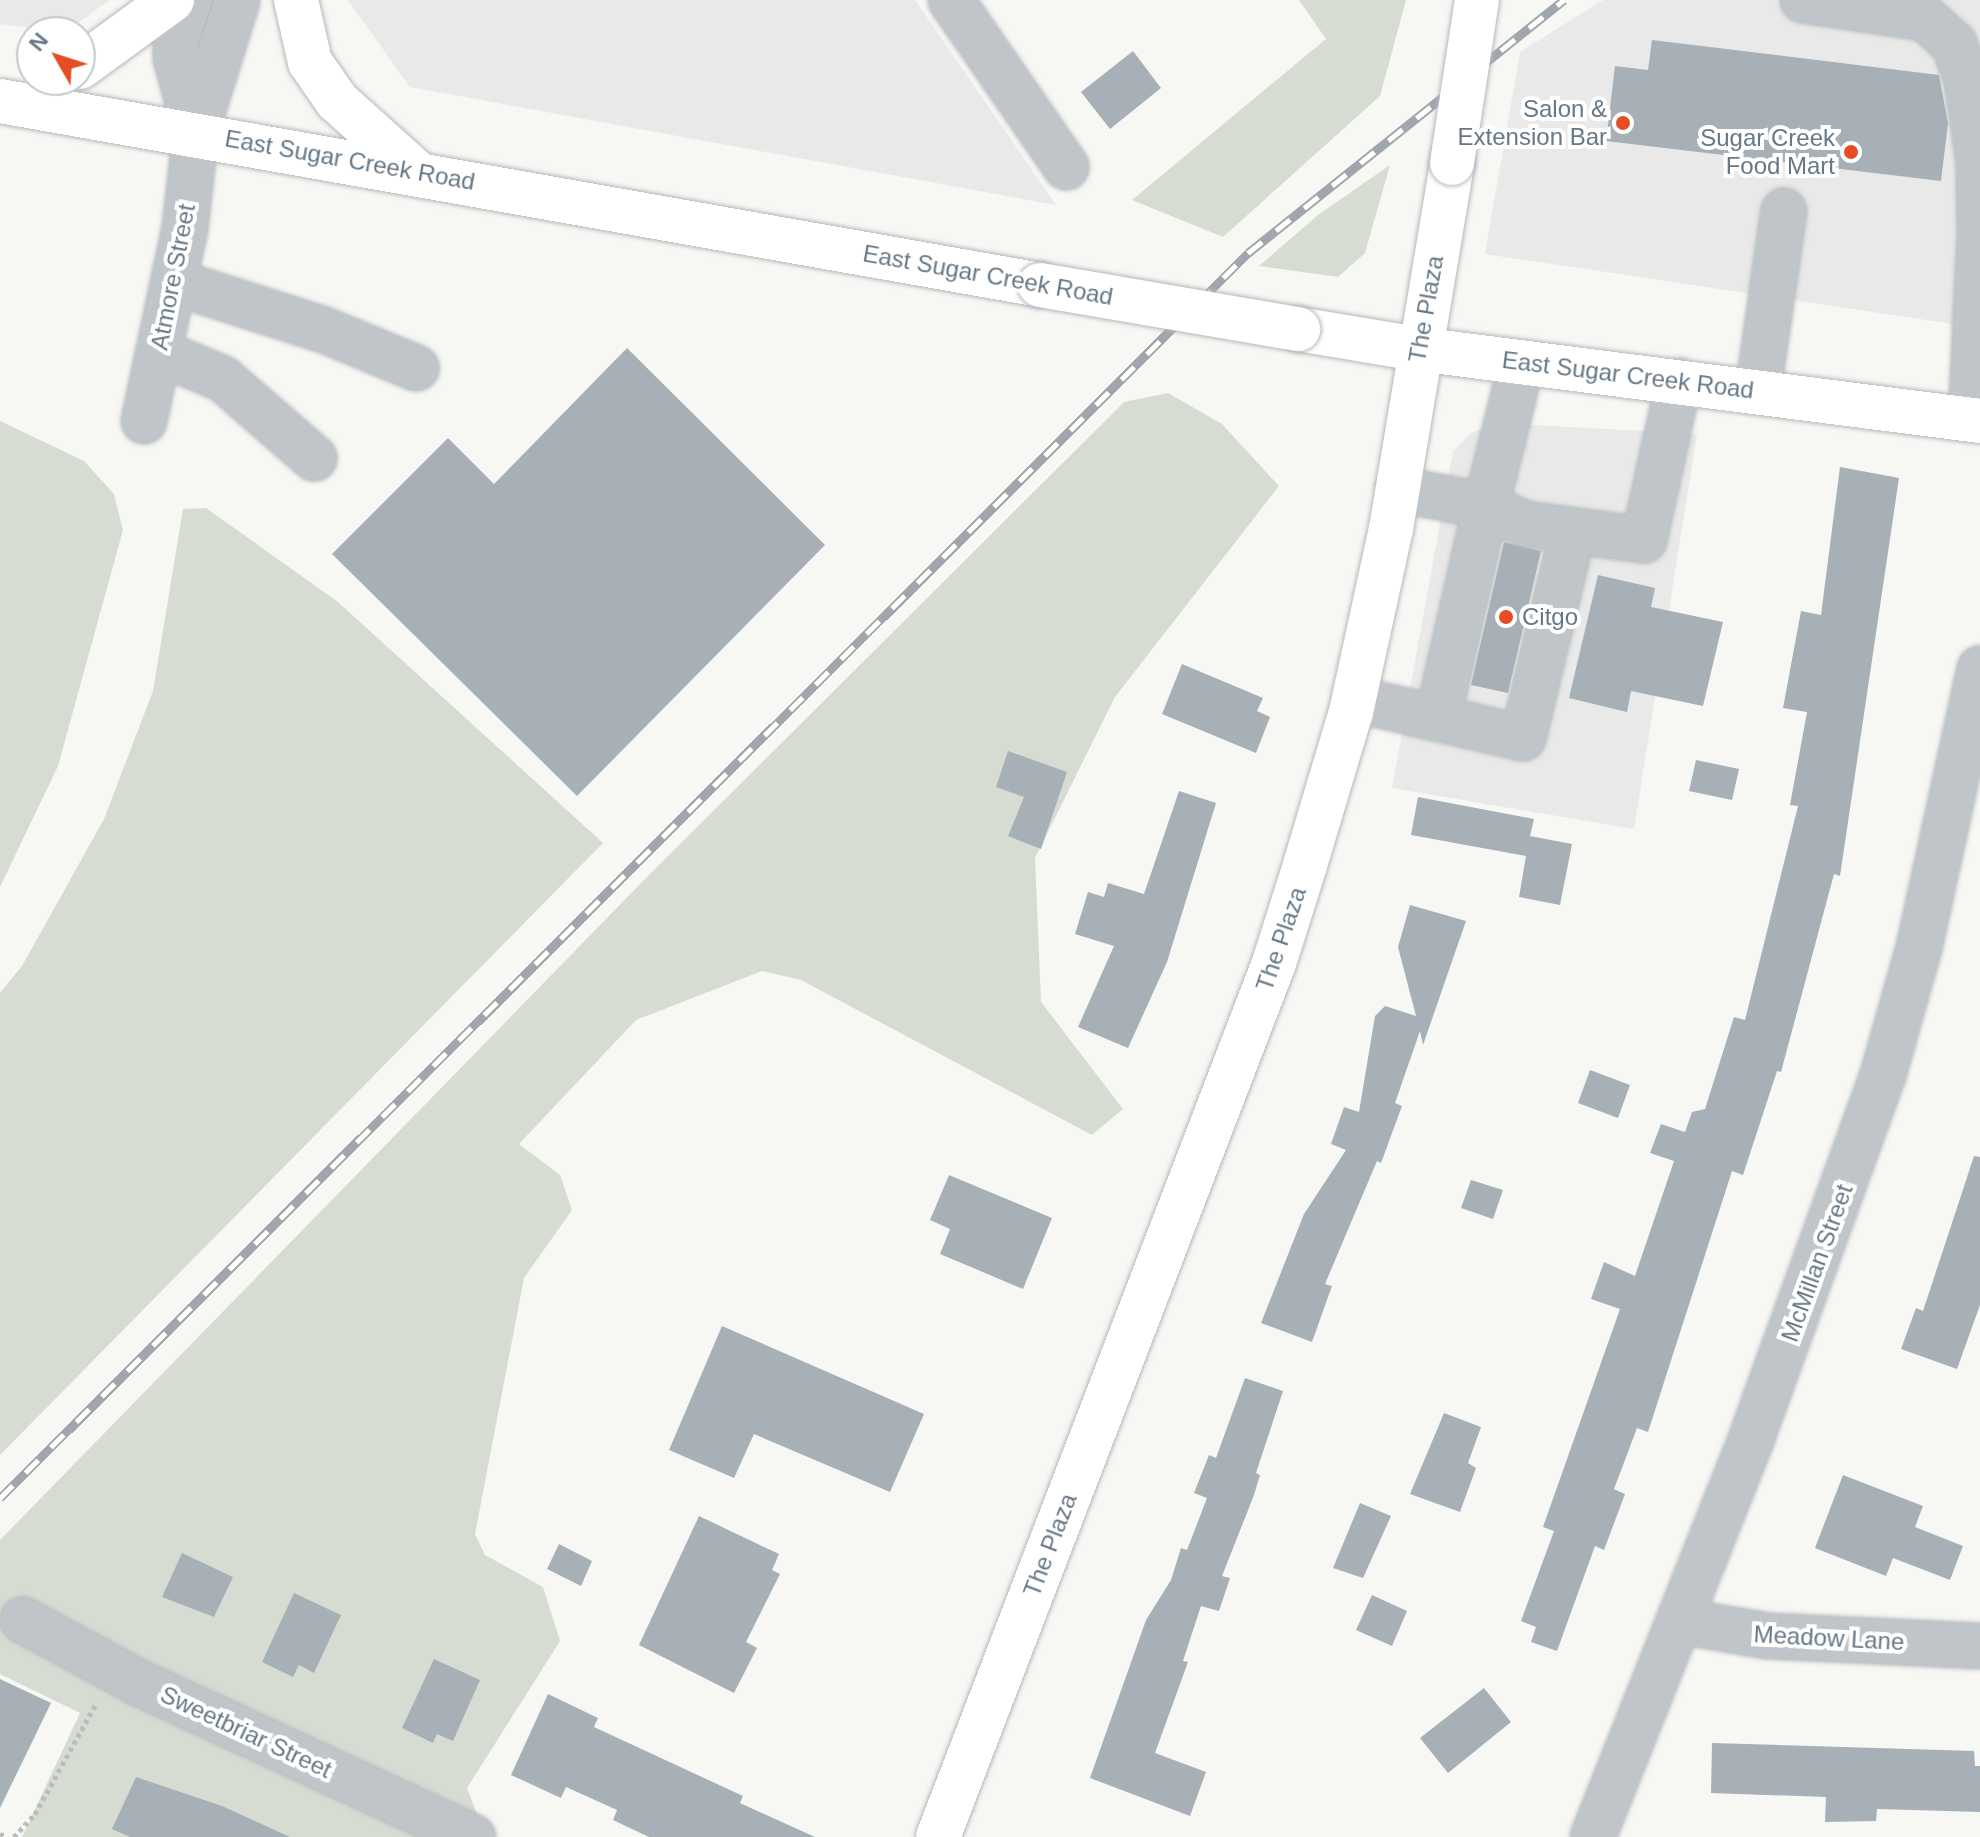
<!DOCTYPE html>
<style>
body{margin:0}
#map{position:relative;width:1980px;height:1837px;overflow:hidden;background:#f7f7f4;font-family:Arial,sans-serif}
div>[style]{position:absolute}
.built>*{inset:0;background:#e8e9e8}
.green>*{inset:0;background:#d7dcd3}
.building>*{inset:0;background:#a7b0b6}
.path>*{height:5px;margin-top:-2.5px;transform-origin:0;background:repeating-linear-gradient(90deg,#b8bcbf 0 4px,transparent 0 8px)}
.roads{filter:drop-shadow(0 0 2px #b4b9bd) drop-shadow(0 0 2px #b4b9bd)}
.minor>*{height:44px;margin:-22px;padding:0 22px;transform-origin:22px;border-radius:22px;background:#c0c5c9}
.major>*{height:44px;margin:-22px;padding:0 22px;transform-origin:22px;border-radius:22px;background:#fff}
.rail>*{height:9px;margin-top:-4.5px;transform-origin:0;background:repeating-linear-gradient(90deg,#fff 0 18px,#9fa7ad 0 36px);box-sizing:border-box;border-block:2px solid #9fa7ad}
.bridges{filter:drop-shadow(0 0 2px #b4b9bd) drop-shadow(0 0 2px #b4b9bd)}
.major-bridge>*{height:44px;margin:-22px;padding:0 22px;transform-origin:22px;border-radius:22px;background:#fff}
.dots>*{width:22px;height:22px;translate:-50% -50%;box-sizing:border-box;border:4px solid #fff;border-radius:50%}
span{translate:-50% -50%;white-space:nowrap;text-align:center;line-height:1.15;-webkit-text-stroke:8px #fff;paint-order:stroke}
.poi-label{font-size:24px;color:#667886}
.right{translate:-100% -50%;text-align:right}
.left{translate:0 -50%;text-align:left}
.street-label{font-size:24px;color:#667886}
.north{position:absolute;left:16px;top:16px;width:80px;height:80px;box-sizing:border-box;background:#fff;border:2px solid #c2c9cf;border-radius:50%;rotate:309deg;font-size:22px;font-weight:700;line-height:32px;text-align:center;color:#667886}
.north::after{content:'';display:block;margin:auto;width:28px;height:36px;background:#e74d25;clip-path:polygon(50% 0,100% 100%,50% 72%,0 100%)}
</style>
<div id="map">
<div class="built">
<div style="clip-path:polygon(0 0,110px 0,65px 32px,0 24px)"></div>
<div style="clip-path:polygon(348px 0,915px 0,1056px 205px,410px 87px)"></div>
<div style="clip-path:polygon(1603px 0,1980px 0,1980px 328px,1485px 254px,1520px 52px)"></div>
<div style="clip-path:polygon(1496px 423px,1697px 434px,1634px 829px,1392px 788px,1453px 452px,1471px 433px)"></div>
</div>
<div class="green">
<div style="clip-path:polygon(1299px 0,1406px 0,1380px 96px,1223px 237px,1132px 200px,1326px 39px)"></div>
<div style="clip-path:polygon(1390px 165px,1365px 253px,1338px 277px,1259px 266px,1318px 215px)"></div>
<div style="clip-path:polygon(1168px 393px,1222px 424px,1279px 486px,1115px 697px,1035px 858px,1041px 1002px,1123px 1109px,1092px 1135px,801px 980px,762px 971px,636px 1020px,519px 1144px,560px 1175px,572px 1210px,524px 1278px,475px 1534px,485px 1555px,543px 1587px,560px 1641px,467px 1788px,486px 1837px,22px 1837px,80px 1713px,0 1674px,0 1540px,647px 877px,1124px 402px)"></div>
<div style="clip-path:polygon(0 421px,84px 461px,114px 494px,123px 530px,58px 766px,0 887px)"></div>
<div style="clip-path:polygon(206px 508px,338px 602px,603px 843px,0 1455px,0 993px,22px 966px,104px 819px,153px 691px,183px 509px)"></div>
</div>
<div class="building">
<div style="clip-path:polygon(1652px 40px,1939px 75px,1948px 123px,1941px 181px,1606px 141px,1615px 66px,1648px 70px)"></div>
<div style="clip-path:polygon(1133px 51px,1161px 88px,1110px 129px,1081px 92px)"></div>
<div style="clip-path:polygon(627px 348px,825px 545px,577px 796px,332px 554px,448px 438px,494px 484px)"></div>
<div style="clip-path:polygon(1840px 467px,1899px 478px,1840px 876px,1834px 874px,1781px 1072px,1777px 1071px,1743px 1175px,1732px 1171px,1648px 1432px,1637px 1428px,1614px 1489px,1625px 1494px,1604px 1550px,1595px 1546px,1557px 1651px,1531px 1642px,1536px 1627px,1521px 1621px,1554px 1531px,1543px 1527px,1620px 1309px,1591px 1299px,1604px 1262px,1635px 1276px,1674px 1161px,1650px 1153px,1661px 1124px,1685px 1132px,1692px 1112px,1705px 1109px,1734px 1017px,1745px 1020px,1798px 806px,1790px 805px,1807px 712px,1783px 708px,1801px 611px,1821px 615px)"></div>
<div style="clip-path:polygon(1504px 542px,1541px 551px,1508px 693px,1471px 685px)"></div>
<div style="clip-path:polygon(1598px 575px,1655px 588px,1651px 607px,1723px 622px,1703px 706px,1631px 691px,1627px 712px,1569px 698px)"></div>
<div style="clip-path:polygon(1182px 664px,1263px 698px,1257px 711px,1270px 717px,1256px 753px,1162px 714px)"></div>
<div style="clip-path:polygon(1008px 751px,1067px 772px,1041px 849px,1008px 836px,1024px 797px,996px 787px)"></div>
<div style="clip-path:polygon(1696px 760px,1739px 769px,1732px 800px,1689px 791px)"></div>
<div style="clip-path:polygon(1179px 791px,1216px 803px,1167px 962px,1128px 1048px,1078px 1027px,1114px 946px,1075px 934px,1088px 892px,1104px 897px,1108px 883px,1144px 894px)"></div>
<div style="clip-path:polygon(1418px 797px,1534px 819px,1530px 836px,1572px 844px,1560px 905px,1519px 897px,1526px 856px,1411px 835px)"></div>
<div style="clip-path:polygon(1410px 905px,1466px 921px,1423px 1045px,1420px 1031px,1395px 1103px,1402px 1106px,1381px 1163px,1377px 1161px,1325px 1284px,1332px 1286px,1312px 1342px,1261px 1323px,1304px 1214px,1346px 1150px,1331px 1144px,1344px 1107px,1359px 1112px,1375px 1016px,1385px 1006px,1416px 1016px,1398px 947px)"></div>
<div style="clip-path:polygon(1590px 1070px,1630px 1085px,1618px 1118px,1578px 1103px)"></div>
<div style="clip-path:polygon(1974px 1156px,1980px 1157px,1980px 1305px,1957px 1369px,1901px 1349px,1916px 1308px,1923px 1311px)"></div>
<div style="clip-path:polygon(949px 1175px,1052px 1218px,1023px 1289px,940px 1254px,950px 1229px,930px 1220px)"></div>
<div style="clip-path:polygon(1471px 1180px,1503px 1190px,1493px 1219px,1461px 1208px)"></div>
<div style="clip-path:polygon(722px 1326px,924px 1414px,890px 1492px,754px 1434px,734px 1478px,669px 1450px)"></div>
<div style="clip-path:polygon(1245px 1378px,1283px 1391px,1256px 1473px,1260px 1475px,1254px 1495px,1222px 1576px,1230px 1578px,1219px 1611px,1201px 1606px,1183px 1661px,1188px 1662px,1155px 1753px,1206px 1772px,1190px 1816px,1090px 1778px,1146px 1620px,1171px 1580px,1181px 1548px,1187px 1550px,1207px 1498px,1194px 1493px,1209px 1455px,1216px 1458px)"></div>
<div style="clip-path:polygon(1444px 1413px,1481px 1427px,1468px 1463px,1476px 1468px,1460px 1512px,1410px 1494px)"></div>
<div style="clip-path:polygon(1843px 1475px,1923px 1506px,1915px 1527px,1963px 1546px,1950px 1580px,1893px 1558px,1886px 1576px,1815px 1548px)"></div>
<div style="clip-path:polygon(1360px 1503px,1391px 1516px,1363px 1578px,1333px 1568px)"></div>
<div style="clip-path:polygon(699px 1516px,779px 1554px,772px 1570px,780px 1574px,746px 1642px,757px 1648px,734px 1693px,639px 1645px)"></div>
<div style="clip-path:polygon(559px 1544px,592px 1561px,581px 1586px,547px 1569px)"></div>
<div style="clip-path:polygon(182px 1553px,233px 1577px,214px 1617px,162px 1597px)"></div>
<div style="clip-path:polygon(294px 1593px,341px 1615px,314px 1673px,299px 1665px,293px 1677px,262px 1662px)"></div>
<div style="clip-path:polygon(1372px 1595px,1407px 1611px,1392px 1646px,1356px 1630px)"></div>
<div style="clip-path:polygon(434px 1659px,480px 1680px,453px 1741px,437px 1734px,433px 1743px,402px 1728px)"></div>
<div style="clip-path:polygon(0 1679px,51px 1703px,0 1808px)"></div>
<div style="clip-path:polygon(1484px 1688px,1511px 1722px,1448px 1773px,1420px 1738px)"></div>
<div style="clip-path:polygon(548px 1694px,598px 1718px,594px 1727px,743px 1796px,740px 1803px,815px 1837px,649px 1837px,613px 1820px,617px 1810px,566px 1787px,561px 1798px,511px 1775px)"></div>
<div style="clip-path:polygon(1712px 1743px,1974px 1751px,1975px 1766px,1980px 1766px,1980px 1812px,1877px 1809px,1876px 1821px,1825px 1822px,1826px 1797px,1711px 1793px)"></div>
<div style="clip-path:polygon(136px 1777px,222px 1806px,290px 1837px,130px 1837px,112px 1829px)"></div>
</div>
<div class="path">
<div style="left:0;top:1834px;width:8px;rotate:23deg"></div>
<div style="left:14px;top:1837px;width:31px;rotate:-48deg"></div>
<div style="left:35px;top:1814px;width:128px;rotate:-61deg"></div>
</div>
<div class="roads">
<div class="minor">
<div style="left:190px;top:0;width:39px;rotate:111deg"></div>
<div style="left:176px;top:36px;width:22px;rotate:90deg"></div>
<div style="left:176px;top:58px;width:77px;rotate:74.9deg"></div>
<div style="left:951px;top:0;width:203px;rotate:55.4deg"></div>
<div style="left:1803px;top:0;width:123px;rotate:8.4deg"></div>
<div style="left:1925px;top:18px;width:39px;rotate:42deg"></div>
<div style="left:1954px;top:44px;width:38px;rotate:70deg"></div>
<div style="left:1967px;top:80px;width:82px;rotate:81.6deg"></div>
<div style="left:1979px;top:161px;width:74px;rotate:89.2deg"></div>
<div style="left:174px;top:282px;width:157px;rotate:17.7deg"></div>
<div style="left:324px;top:330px;width:100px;rotate:22.4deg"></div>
<div style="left:159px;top:352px;width:69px;rotate:22.9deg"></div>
<div style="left:223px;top:379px;width:121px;rotate:41deg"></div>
<div style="left:1522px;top:362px;width:148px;rotate:104deg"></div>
<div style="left:1486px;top:506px;width:43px;rotate:24.8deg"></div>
<div style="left:1525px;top:524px;width:120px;rotate:7.7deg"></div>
<div style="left:1644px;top:540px;width:163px;rotate:-77.6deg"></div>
<div style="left:1758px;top:391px;width:182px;rotate:-81.8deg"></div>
<div style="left:1971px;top:420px;width:184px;rotate:-87.2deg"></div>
<div style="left:144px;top:421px;width:197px;rotate:-78deg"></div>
<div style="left:185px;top:228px;width:97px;rotate:-83.5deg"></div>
<div style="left:196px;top:132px;width:138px;rotate:-72.7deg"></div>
<div style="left:1397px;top:489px;width:91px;rotate:10.8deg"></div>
<div style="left:1486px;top:506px;width:217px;rotate:102.8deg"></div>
<div style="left:1354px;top:699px;width:173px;rotate:13deg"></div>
<div style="left:1523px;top:738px;width:213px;rotate:-76.4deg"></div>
<div style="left:23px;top:1620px;width:130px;rotate:28.5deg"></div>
<div style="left:137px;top:1682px;width:370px;rotate:24.8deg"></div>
<div style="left:1680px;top:1621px;width:89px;rotate:9.7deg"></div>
<div style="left:1768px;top:1636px;width:212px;rotate:2.7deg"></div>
<div style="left:1593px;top:1837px;width:434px;rotate:-68.3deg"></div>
<div style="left:1753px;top:1434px;width:382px;rotate:-70.1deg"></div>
<div style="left:1883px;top:1075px;width:132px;rotate:-74.2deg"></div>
<div style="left:1919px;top:948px;width:286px;rotate:-77.7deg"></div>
</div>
<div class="major">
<div style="left:296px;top:0;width:64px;rotate:77.3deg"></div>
<div style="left:310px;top:62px;width:47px;rotate:55.3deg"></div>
<div style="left:337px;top:101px;width:106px;rotate:41.9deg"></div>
<div style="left:80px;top:67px;width:114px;rotate:-36.1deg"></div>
<div style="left:0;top:101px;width:1056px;rotate:10.03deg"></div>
<div style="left:1298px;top:329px;width:122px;rotate:9.5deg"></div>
<div style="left:1418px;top:349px;width:567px;rotate:7.3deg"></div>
<div style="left:938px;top:1837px;width:936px;rotate:-68.97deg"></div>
<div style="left:1274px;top:963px;width:103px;rotate:-72.4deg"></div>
<div style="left:1305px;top:865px;width:160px;rotate:-73.3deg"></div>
<div style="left:1351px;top:712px;width:187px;rotate:-77.7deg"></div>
<div style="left:1391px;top:529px;width:371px;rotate:-80.5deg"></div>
</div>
</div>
<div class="rail">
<div style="left:0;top:1498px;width:1763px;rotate:-44.93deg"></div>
<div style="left:1248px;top:253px;width:405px;rotate:-38.7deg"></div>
</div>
<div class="bridges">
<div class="major-bridge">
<div style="left:1452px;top:163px;width:165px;rotate:-81.3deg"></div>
<div style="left:1040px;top:285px;width:262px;rotate:9.7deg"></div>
</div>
</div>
<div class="dots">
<div style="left:1623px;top:123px;background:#e74d25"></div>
<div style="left:1851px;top:152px;background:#e74d25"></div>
<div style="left:1506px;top:617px;background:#e74d25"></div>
</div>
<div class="poi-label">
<span class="right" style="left:1607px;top:123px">Salon &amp;<br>Extension Bar</span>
<span class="right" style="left:1835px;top:152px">Sugar Creek<br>Food Mart</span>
<span class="left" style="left:1522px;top:617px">Citgo</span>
</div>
<div class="street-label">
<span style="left:350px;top:160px;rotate:10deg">East Sugar Creek Road</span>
<span style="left:988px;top:275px;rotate:10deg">East Sugar Creek Road</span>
<span style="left:173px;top:277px;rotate:-79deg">Atmore Street</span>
<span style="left:1426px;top:309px;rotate:-80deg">The Plaza</span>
<span style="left:1628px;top:375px;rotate:7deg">East Sugar Creek Road</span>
<span style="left:1281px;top:939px;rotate:-71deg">The Plaza</span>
<span style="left:1817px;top:1263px;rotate:-70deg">McMillan Street</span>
<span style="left:1050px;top:1545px;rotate:-69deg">The Plaza</span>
<span style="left:1829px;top:1638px;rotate:3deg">Meadow Lane</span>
<span style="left:246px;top:1732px;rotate:25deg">Sweetbriar Street</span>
</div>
<div class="north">N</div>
</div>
